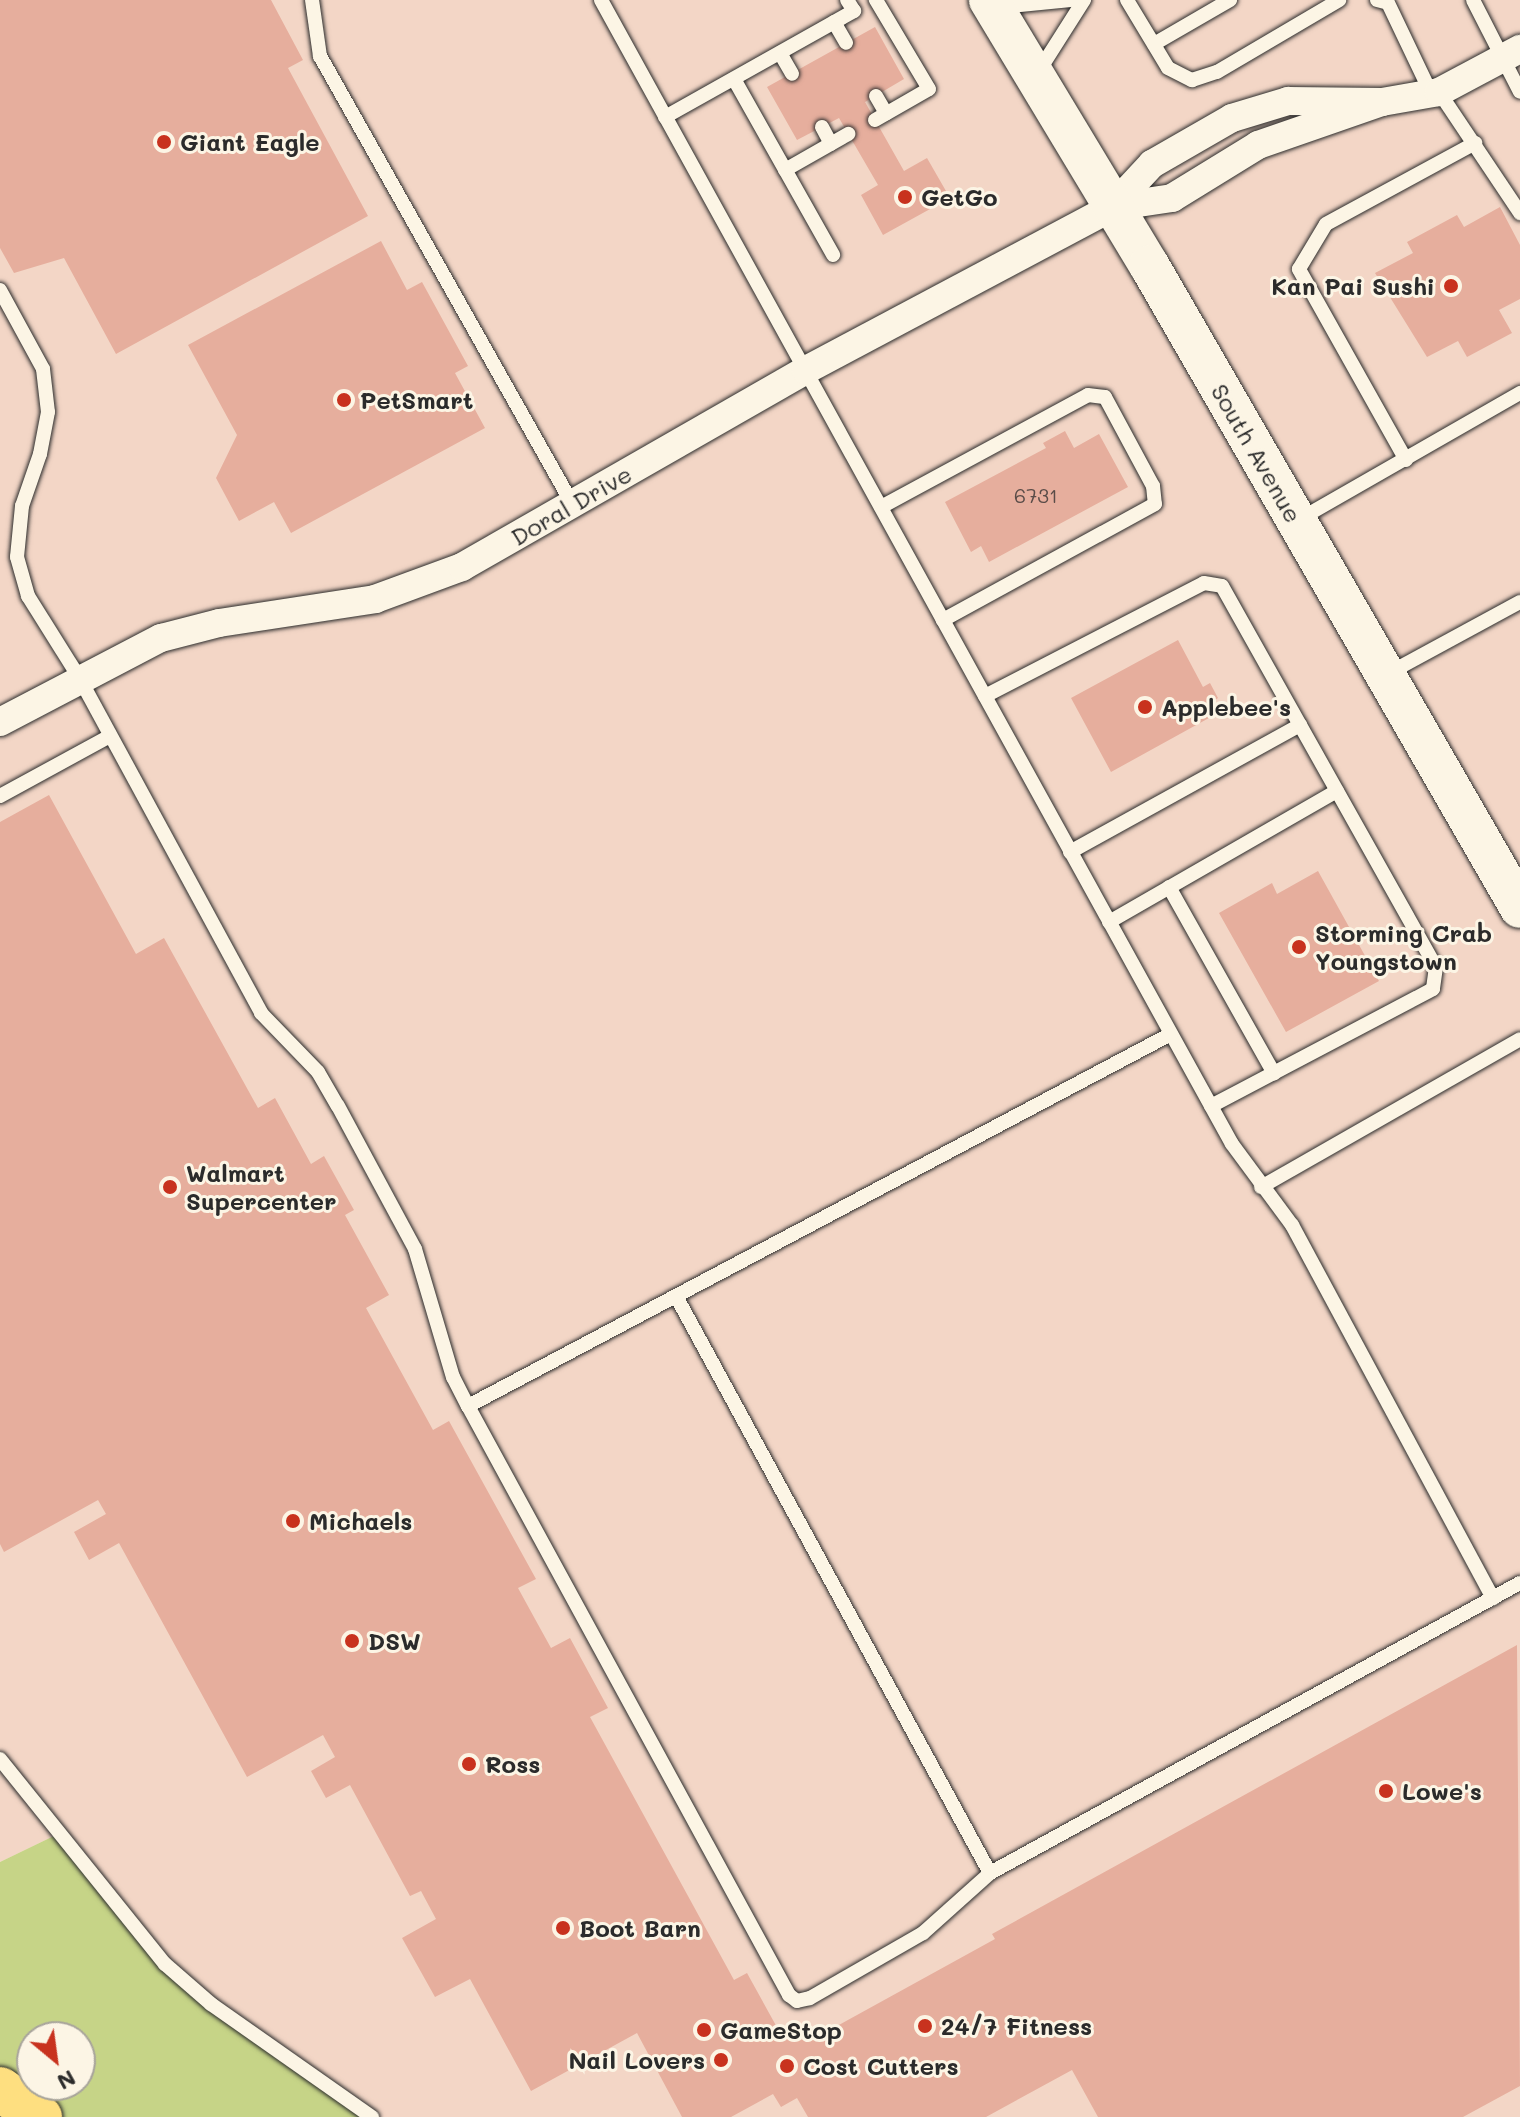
<!DOCTYPE html>
<style>
body{margin:0}
#map{position:relative;width:1520px;height:2117px;overflow:hidden;background:#f8e7d7;font-family:Mali,sans-serif}
div>[style]{position:absolute}
.built>*{inset:0;background:#f3d6c6}
.green>*{inset:0;background:#c6d487}
.building>*{inset:0;background:#e6ae9d}
.roads{filter:drop-shadow(0 0 2px #2b2b2b) drop-shadow(0 0 2px #2b2b2b)}
.lane>*{height:14px;margin:-7px;padding:0 7px;transform-origin:7px;border-radius:7px;background:#fcf5e5}
.street>*{height:28px;margin:-14px;padding:0 14px;transform-origin:14px;border-radius:14px;background:#fcf5e5}
.secondary>*{height:40px;margin:-20px;padding:0 20px;transform-origin:20px;border-radius:20px;background:#fcf5e5}
.highway>*{height:44px;margin:-22px;padding:0 22px;transform-origin:22px;border-radius:22px;background:#fedf80}
.dots>*{width:22px;height:22px;translate:-50% -50%;box-sizing:border-box;border:4px solid #fcf5e5;border-radius:50%}
span{translate:-50% -50%;white-space:nowrap;text-align:center;line-height:1.15;-webkit-text-stroke:6px #fcf5e5;paint-order:stroke}
.number-label{font-size:20px;color:#5a4c48}
.number-label span{-webkit-text-stroke-width:0}
.poi-label{font-size:24px;color:#2b2b2b;font-weight:700}
.left{translate:0 -50%;text-align:left}
.right{translate:-100% -50%;text-align:right}
.street-label{font-size:24px;color:#2b2b2b}
.north{position:absolute;left:16px;top:2021px;width:80px;height:80px;box-sizing:border-box;background:#fcf5e5;border:2px solid #a8a49b;border-radius:50%;rotate:151deg;font-size:22px;font-weight:700;line-height:32px;text-align:center;color:#2b2b2b}
.north::after{content:'';display:block;margin:auto;width:28px;height:36px;background:#c8321e;clip-path:polygon(50% 0,100% 100%,50% 72%,0 100%)}
</style>
<div id="map">
<div class="built">
<div style="clip-path:polygon(0 0,1520px 0,1520px 2117px,372px 2117px,165px 1964px,60px 1833px,0 1862px)"></div>
</div>
<div class="green">
<div style="clip-path:polygon(evenodd,60px 1833px,165px 1964px,372px 2117px,40px 2117px,0 2089px,0 1862px,60px 1833px,32px 2037px,80px 2037px,80px 2085px,32px 2085px,32px 2037px)"></div>
</div>
<div class="building">
<div style="clip-path:polygon(0 0,271px 0,303px 60px,288px 68px,368px 216px,116px 354px,64px 258px,14px 273px,0 248px)"></div>
<div style="clip-path:polygon(875px 27px,904px 79px,865px 102px,904px 171px,927px 158px,950px 198px,883px 235px,861px 195px,878px 185px,839px 118px,797px 140px,767px 87px)"></div>
<div style="clip-path:polygon(1500px 207px,1520px 245px,1520px 299px,1499px 310px,1512px 333px,1467px 357px,1458px 341px,1427px 357px,1375px 273px,1413px 253px,1407px 242px,1457px 215px,1464px 227px)"></div>
<div style="clip-path:polygon(381px 241px,407px 290px,422px 282px,468px 366px,455px 373px,485px 428px,291px 533px,274px 502px,239px 521px,216px 478px,237px 435px,188px 345px)"></div>
<div style="clip-path:polygon(1065px 431px,1074px 448px,1099px 434px,1128px 487px,989px 562px,981px 546px,971px 552px,945px 502px,1046px 448px,1043px 443px)"></div>
<div style="clip-path:polygon(1178px 640px,1203px 687px,1210px 683px,1218px 698px,1212px 702px,1218px 713px,1111px 772px,1071px 698px)"></div>
<div style="clip-path:polygon(49px 795px,136px 954px,164px 938px,258px 1108px,275px 1098px,311px 1164px,324px 1156px,354px 1210px,345px 1215px,389px 1295px,366px 1308px,433px 1430px,449px 1421px,536px 1579px,518px 1588px,535px 1619px,551px 1648px,570px 1638px,608px 1708px,590px 1717px,734px 1980px,747px 1973px,779px 2031px,808px 2042px,995px 1939px,992px 1934px,1517px 1645px,1520px 2086px,1463px 2117px,1098px 2117px,1072px 2070px,986px 2117px,808px 2117px,797px 2098px,781px 2107px,773px 2094px,731px 2117px,682px 2117px,637px 2033px,531px 2091px,470px 1979px,435px 1997px,402px 1938px,436px 1919px,421px 1891px,410px 1896px,350px 1785px,326px 1798px,311px 1771px,335px 1757px,323px 1735px,247px 1777px,119px 1543px,89px 1560px,74px 1532px,106px 1514px,98px 1500px,4px 1552px,0 1544px,0 822px)"></div>
<div style="clip-path:polygon(1318px 871px,1379px 981px,1286px 1032px,1219px 913px,1272px 883px,1277px 894px)"></div>
</div>
<div class="roads">
<div class="lane">
<div style="left:312px;top:0;width:57px;rotate:81.9deg"></div>
<div style="left:320px;top:56px;width:515px;rotate:60.6deg"></div>
<div style="left:601px;top:0;width:1306px;rotate:61.12deg"></div>
<div style="left:1232px;top:1144px;width:101px;rotate:53.5deg"></div>
<div style="left:1292px;top:1225px;width:424px;rotate:61.7deg"></div>
<div style="left:1127px;top:0;width:79px;rotate:58.9deg"></div>
<div style="left:1168px;top:68px;width:27px;rotate:27deg"></div>
<div style="left:1192px;top:80px;width:26px;rotate:-18deg"></div>
<div style="left:1217px;top:72px;width:142px;rotate:-30.5deg"></div>
<div style="left:1377px;top:0;width:11px;rotate:15deg"></div>
<div style="left:1388px;top:3px;width:100px;rotate:64.5deg"></div>
<div style="left:1473px;top:0;width:103px;rotate:62.9deg"></div>
<div style="left:1000px;top:7px;width:71px;rotate:-5.6deg"></div>
<div style="left:834px;top:22px;width:24px;rotate:60deg"></div>
<div style="left:1154px;top:44px;width:88px;rotate:-30.1deg"></div>
<div style="left:780px;top:53px;width:24px;rotate:60deg"></div>
<div style="left:1037px;top:74px;width:88px;rotate:-57.6deg"></div>
<div style="left:734px;top:79px;width:202px;rotate:60.6deg"></div>
<div style="left:1439px;top:92px;width:146px;rotate:56.2deg"></div>
<div style="left:876px;top:96px;width:20px;rotate:60deg"></div>
<div style="left:665px;top:117px;width:217px;rotate:-29.3deg"></div>
<div style="left:854px;top:11px;width:13px;rotate:-122deg"></div>
<div style="left:875px;top:120px;width:62px;rotate:-29.9deg"></div>
<div style="left:929px;top:89px;width:104px;rotate:-120.8deg"></div>
<div style="left:822px;top:127px;width:19px;rotate:62deg"></div>
<div style="left:785px;top:170px;width:73px;rotate:-29.7deg"></div>
<div style="left:0;top:290px;width:90px;rotate:61.4deg"></div>
<div style="left:43px;top:369px;width:43px;rotate:83.4deg"></div>
<div style="left:48px;top:412px;width:43px;rotate:100.8deg"></div>
<div style="left:40px;top:454px;width:55px;rotate:109.1deg"></div>
<div style="left:22px;top:506px;width:51px;rotate:95.6deg"></div>
<div style="left:17px;top:557px;width:41px;rotate:74.2deg"></div>
<div style="left:28px;top:596px;width:98px;rotate:57.9deg"></div>
<div style="left:80px;top:679px;width:380px;rotate:61.5deg"></div>
<div style="left:261px;top:1013px;width:82px;rotate:46deg"></div>
<div style="left:318px;top:1072px;width:39px;rotate:60deg"></div>
<div style="left:338px;top:1106px;width:162px;rotate:61.7deg"></div>
<div style="left:415px;top:1249px;width:134px;rotate:73.5deg"></div>
<div style="left:453px;top:1377px;width:33px;rotate:63deg"></div>
<div style="left:468px;top:1406px;width:671px;rotate:61.41deg"></div>
<div style="left:789px;top:1995px;width:10px;rotate:37deg"></div>
<div style="left:797px;top:2001px;width:13px;rotate:-13deg"></div>
<div style="left:810px;top:1998px;width:130px;rotate:-29.9deg"></div>
<div style="left:923px;top:1933px;width:90px;rotate:-41.8deg"></div>
<div style="left:990px;top:1873px;width:604px;rotate:-28.69deg"></div>
<div style="left:1406px;top:460px;width:219px;rotate:-119.3deg"></div>
<div style="left:1299px;top:269px;width:52px;rotate:-59deg"></div>
<div style="left:1326px;top:224px;width:170px;rotate:-28.5deg"></div>
<div style="left:881px;top:507px;width:235px;rotate:-28.4deg"></div>
<div style="left:1088px;top:395px;width:17px;rotate:7deg"></div>
<div style="left:1105px;top:397px;width:101px;rotate:61.7deg"></div>
<div style="left:1153px;top:486px;width:18px;rotate:84deg"></div>
<div style="left:1155px;top:504px;width:242px;rotate:151.3deg"></div>
<div style="left:1300px;top:519px;width:254px;rotate:-29.8deg"></div>
<div style="left:1389px;top:673px;width:149px;rotate:-28.5deg"></div>
<div style="left:985px;top:696px;width:246px;rotate:-27.3deg"></div>
<div style="left:1204px;top:583px;width:18px;rotate:9deg"></div>
<div style="left:1222px;top:586px;width:437px;rotate:60.7deg"></div>
<div style="left:1436px;top:967px;width:22px;rotate:98deg"></div>
<div style="left:1433px;top:989px;width:251px;rotate:152.2deg"></div>
<div style="left:0;top:796px;width:125px;rotate:-28.6deg"></div>
<div style="left:1070px;top:852px;width:263px;rotate:-28.9deg"></div>
<div style="left:1169px;top:887px;width:214px;rotate:60.6deg"></div>
<div style="left:1109px;top:922px;width:263px;rotate:-29.9deg"></div>
<div style="left:1261px;top:1187px;width:298px;rotate:-29.7deg"></div>
<div style="left:676px;top:1296px;width:657px;rotate:61.45deg"></div>
<div style="left:468px;top:1406px;width:795px;rotate:-27.89deg"></div>
<div style="left:0;top:1759px;width:263px;rotate:51.2deg"></div>
<div style="left:165px;top:1964px;width:61px;rotate:41deg"></div>
<div style="left:211px;top:2004px;width:197px;rotate:35.1deg"></div>
</div>
<div class="street">
<div style="left:1112px;top:207px;width:61px;rotate:-8.5deg"></div>
<div style="left:1172px;top:198px;width:101px;rotate:-31.6deg"></div>
<div style="left:1258px;top:145px;width:131px;rotate:-19.1deg"></div>
<div style="left:1382px;top:102px;width:58px;rotate:-10deg"></div>
<div style="left:1439px;top:92px;width:92px;rotate:-28deg"></div>
<div style="left:0;top:722px;width:182px;rotate:-27.6deg"></div>
<div style="left:161px;top:638px;width:60px;rotate:-14.5deg"></div>
<div style="left:219px;top:623px;width:158px;rotate:-8.7deg"></div>
<div style="left:375px;top:599px;width:93px;rotate:-20.2deg"></div>
<div style="left:462px;top:567px;width:396px;rotate:-29.8deg"></div>
<div style="left:806px;top:370px;width:347px;rotate:-28deg"></div>
<div style="left:1112px;top:207px;width:59px;rotate:-47.1deg"></div>
<div style="left:1152px;top:164px;width:92px;rotate:-29.9deg"></div>
<div style="left:1232px;top:118px;width:59px;rotate:-16.9deg"></div>
<div style="left:1288px;top:101px;width:94px;rotate:0.6deg"></div>
</div>
<div class="secondary">
<div style="left:989px;top:0;width:310px;rotate:58.9deg"></div>
<div style="left:1149px;top:265px;width:742px;rotate:60.02deg"></div>
</div>
<div class="highway">
<div style="left:0;top:2089px;width:49px;rotate:35deg"></div>
</div>
</div>
<div class="dots">
<div style="left:164px;top:142px;background:#c8321e"></div>
<div style="left:905px;top:197px;background:#c8321e"></div>
<div style="left:1451px;top:286px;background:#c8321e"></div>
<div style="left:344px;top:400px;background:#c8321e"></div>
<div style="left:1145px;top:707px;background:#c8321e"></div>
<div style="left:1299px;top:947px;background:#c8321e"></div>
<div style="left:170px;top:1187px;background:#c8321e"></div>
<div style="left:293px;top:1521px;background:#c8321e"></div>
<div style="left:352px;top:1641px;background:#c8321e"></div>
<div style="left:469px;top:1764px;background:#c8321e"></div>
<div style="left:1386px;top:1791px;background:#c8321e"></div>
<div style="left:563px;top:1928px;background:#c8321e"></div>
<div style="left:925px;top:2026px;background:#c8321e"></div>
<div style="left:704px;top:2030px;background:#c8321e"></div>
<div style="left:721px;top:2060px;background:#c8321e"></div>
<div style="left:787px;top:2066px;background:#c8321e"></div>
</div>
<div class="number-label">
<span style="left:1036px;top:495px">6731</span>
</div>
<div class="poi-label">
<span class="left" style="left:180px;top:142px">Giant Eagle</span>
<span class="left" style="left:921px;top:197px">GetGo</span>
<span class="right" style="left:1435px;top:286px">Kan Pai Sushi</span>
<span class="left" style="left:360px;top:400px">PetSmart</span>
<span class="left" style="left:1161px;top:707px">Applebee's</span>
<span class="left" style="left:1315px;top:947px">Storming Crab<br>Youngstown</span>
<span class="left" style="left:186px;top:1187px">Walmart<br>Supercenter</span>
<span class="left" style="left:309px;top:1521px">Michaels</span>
<span class="left" style="left:368px;top:1641px">DSW</span>
<span class="left" style="left:485px;top:1764px">Ross</span>
<span class="left" style="left:1402px;top:1791px">Lowe's</span>
<span class="left" style="left:579px;top:1928px">Boot Barn</span>
<span class="left" style="left:941px;top:2026px">24/7 Fitness</span>
<span class="left" style="left:720px;top:2030px">GameStop</span>
<span class="right" style="left:705px;top:2060px">Nail Lovers</span>
<span class="left" style="left:803px;top:2066px">Cost Cutters</span>
</div>
<div class="street-label">
<span style="left:1257px;top:453px;rotate:60deg">South Avenue</span>
<span style="left:571px;top:505px;rotate:-30deg">Doral Drive</span>
</div>
<div class="north">N</div>
</div>
